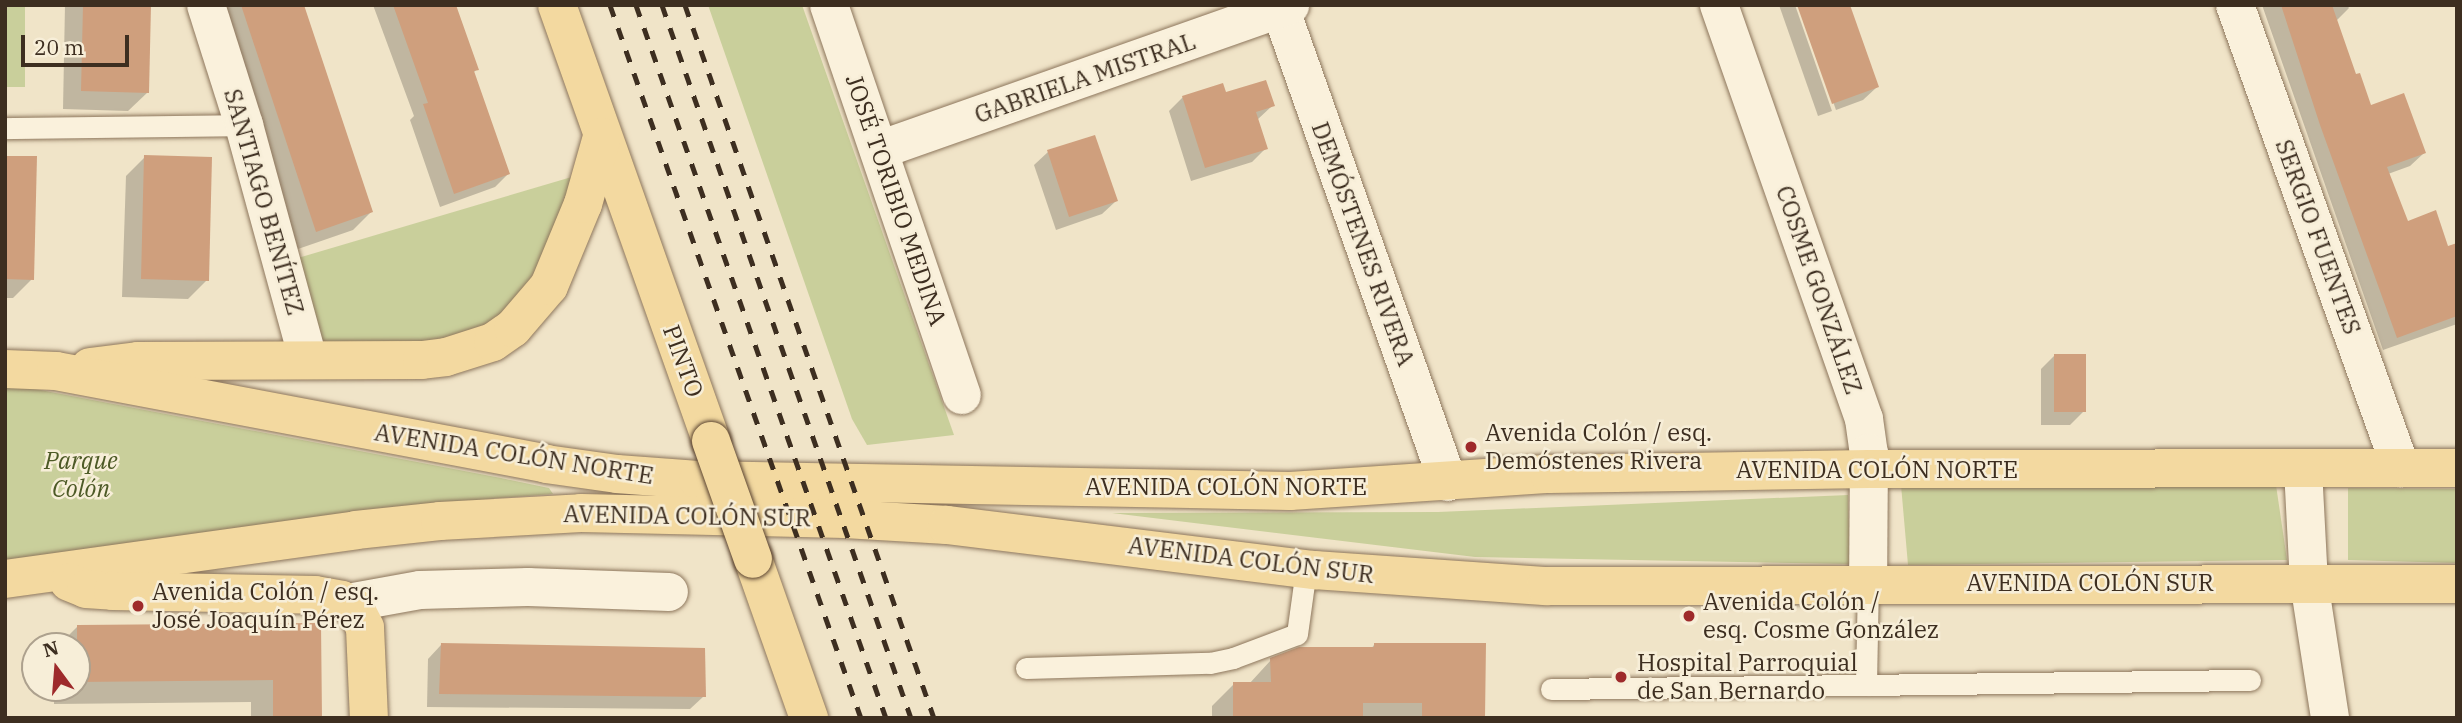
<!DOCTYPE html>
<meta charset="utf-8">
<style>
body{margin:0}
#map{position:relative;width:2462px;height:723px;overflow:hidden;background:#f0e4c8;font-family:"IBM Plex Serif",serif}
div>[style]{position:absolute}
.green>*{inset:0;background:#c9cf9b}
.shadow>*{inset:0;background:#0003}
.building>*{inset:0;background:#cf9f7d}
.roads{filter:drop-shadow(0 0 2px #8d765c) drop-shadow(0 0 2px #8d765c)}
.service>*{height:21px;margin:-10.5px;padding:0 10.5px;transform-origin:10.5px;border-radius:10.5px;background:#faf1dc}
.minor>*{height:38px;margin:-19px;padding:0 19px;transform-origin:19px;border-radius:19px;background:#faf1dc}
.primary>*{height:38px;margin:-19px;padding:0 19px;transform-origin:19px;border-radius:19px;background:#f3d9a0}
.rail>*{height:5px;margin-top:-2.5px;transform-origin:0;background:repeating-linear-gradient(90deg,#3d2e20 0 12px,transparent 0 24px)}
.bridges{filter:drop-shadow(0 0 2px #5b4430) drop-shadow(0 0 2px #5b4430)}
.primary-bridge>*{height:38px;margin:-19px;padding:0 19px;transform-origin:19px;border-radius:19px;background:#f3d9a0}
.dots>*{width:19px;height:19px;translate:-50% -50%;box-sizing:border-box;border:4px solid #f7eed8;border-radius:50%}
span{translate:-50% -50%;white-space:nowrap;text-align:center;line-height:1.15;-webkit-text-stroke:5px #f7eed8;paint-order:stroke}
.street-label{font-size:24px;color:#3d2e20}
.poi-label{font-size:24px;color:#3d2e20}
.left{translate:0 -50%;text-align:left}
.park-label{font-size:24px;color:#4d5a26;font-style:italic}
.frame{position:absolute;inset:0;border:7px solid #3d2e20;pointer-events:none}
.north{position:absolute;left:21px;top:632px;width:70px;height:70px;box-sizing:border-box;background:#f7eed8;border:2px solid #ada18e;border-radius:50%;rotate:344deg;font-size:19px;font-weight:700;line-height:28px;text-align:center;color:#3d2e20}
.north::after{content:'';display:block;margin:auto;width:24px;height:32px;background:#9e2a2b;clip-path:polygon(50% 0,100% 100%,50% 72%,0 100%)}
.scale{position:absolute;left:21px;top:35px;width:108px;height:32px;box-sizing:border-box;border:4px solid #3d2e20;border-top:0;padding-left:9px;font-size:21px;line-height:24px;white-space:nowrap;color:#3d2e20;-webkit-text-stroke:5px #f7eed8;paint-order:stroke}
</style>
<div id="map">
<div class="green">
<div style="clip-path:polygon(5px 5px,25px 5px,25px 87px,5px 87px)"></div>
<div style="clip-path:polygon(708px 5px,802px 5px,954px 435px,867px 445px,852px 419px)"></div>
<div style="clip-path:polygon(575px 176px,541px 263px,502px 318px,441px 344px,323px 343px,298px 258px)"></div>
<div style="clip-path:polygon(5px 387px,35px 389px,501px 478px,549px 488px,553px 494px,489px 499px,5px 560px)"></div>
<div style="clip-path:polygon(1901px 485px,2276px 485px,2287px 560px,1908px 565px)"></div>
<div style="clip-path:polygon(2348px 488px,2457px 489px,2457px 563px,2348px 560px)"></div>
<div style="clip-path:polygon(1848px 495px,1850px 564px,1475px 557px,1112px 513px,1438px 512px)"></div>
</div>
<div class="shadow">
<div style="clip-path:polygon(65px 5px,150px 5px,148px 92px,128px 111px,63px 109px)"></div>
<div style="clip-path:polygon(216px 5px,301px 5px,371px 212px,353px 230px,298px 249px)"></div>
<div style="clip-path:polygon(373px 5px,453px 5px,477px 69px,473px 73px,508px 174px,495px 187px,440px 207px,410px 120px,414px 116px)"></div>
<div style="clip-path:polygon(1779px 5px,1795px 5px,1832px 111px,1818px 116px)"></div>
<div style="clip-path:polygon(1799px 5px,1877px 87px,1863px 100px,1836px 110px)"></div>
<div style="clip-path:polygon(2262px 5px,2347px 5px,2349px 8px,2336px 21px,2354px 76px,2370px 108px,2424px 153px,2410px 166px,2388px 174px,2407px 223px,2457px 256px,2457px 324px,2383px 350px)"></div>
<div style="clip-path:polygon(1183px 97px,1273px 105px,1257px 120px,1266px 148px,1252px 162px,1191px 181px,1169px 111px)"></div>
<div style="clip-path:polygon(1048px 152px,1116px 201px,1102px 214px,1056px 230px,1034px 165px)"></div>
<div style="clip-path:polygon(5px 157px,32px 279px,13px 298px,5px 298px)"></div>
<div style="clip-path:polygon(145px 157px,207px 280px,188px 299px,122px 297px,126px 176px)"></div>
<div style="clip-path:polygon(2054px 356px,2084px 411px,2070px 425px,2041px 425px,2041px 369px)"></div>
<div style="clip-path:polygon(320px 625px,320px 718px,251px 718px,251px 702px,54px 704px,54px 688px,77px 688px,77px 646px,58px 646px,77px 627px)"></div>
<div style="clip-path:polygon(441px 645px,704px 696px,690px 709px,427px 707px,428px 659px)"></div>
<div style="clip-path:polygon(1374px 645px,1483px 718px,1212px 718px,1212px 706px,1234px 684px,1249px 684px,1271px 660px,1371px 649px)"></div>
</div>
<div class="building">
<div style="clip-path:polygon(83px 5px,151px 5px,149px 93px,81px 91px)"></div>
<div style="clip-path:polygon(241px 5px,304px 5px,373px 212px,316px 232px)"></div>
<div style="clip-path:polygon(393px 5px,456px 5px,479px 70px,474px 71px,510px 174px,454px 194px,423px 104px,428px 103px)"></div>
<div style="clip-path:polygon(1797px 5px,1850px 5px,1879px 87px,1832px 104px)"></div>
<div style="clip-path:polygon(2281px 5px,2332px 5px,2356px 74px,2360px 73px,2371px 105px,2404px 93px,2426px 153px,2387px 167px,2408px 221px,2436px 210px,2448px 246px,2457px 243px,2457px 316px,2397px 338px,2320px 125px)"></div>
<div style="clip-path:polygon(1266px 80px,1275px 106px,1256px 112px,1268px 149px,1205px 168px,1182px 96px,1223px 83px,1226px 92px)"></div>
<div style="clip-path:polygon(1095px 135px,1118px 201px,1069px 217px,1047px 150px)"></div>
<div style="clip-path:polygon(144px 155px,212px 157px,209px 281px,141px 279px)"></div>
<div style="clip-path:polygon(5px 156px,37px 156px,34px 280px,5px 279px)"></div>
<div style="clip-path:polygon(2054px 354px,2086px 354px,2086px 412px,2054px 412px)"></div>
<div style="clip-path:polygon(321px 623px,322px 718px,273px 718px,273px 680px,77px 682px,77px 625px)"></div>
<div style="clip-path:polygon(441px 643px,705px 648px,706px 697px,439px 694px)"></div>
<div style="clip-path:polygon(1374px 643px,1486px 643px,1485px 718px,1422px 718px,1422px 703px,1363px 703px,1363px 718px,1233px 718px,1233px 682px,1271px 682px,1270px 658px,1299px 647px,1374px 647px)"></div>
</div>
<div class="roads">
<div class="service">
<div style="left:5px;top:128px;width:239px;rotate:-0.7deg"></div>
<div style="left:1026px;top:668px;width:184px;rotate:-1.6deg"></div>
<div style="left:1210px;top:663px;width:24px;rotate:-12deg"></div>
<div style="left:1233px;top:658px;width:68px;rotate:-20.6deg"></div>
<div style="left:1297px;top:634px;width:66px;rotate:-82.1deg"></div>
<div style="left:1866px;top:685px;width:102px;rotate:-88.9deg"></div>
<div style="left:1551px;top:689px;width:699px;rotate:-0.74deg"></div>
</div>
<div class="minor">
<div style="left:206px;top:5px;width:126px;rotate:72.4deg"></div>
<div style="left:244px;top:125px;width:243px;rotate:74.7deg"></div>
<div style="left:829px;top:5px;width:412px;rotate:71.2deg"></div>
<div style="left:1279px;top:5px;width:506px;rotate:70.49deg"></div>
<div style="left:1719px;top:5px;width:439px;rotate:70.7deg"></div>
<div style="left:1864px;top:419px;width:34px;rotate:82deg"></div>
<div style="left:1869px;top:453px;width:130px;rotate:90.4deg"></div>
<div style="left:2235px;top:5px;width:492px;rotate:70.3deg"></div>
<div style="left:879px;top:150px;width:436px;rotate:-19.4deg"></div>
<div style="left:2303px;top:469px;width:113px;rotate:87deg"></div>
<div style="left:2309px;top:582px;width:138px;rotate:81.2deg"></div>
<div style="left:348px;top:603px;width:73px;rotate:-10.2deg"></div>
<div style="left:420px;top:590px;width:108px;rotate:-1.6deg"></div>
<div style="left:528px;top:587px;width:141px;rotate:2deg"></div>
</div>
<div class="primary">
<div style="left:557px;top:5px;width:462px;rotate:70.5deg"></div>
<div style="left:90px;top:367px;width:48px;rotate:-7.1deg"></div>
<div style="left:138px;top:361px;width:284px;rotate:-0.2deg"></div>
<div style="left:422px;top:360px;width:24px;rotate:-7deg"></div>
<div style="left:446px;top:357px;width:49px;rotate:-17.7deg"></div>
<div style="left:493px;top:342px;width:24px;rotate:-35deg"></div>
<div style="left:513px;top:328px;width:55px;rotate:-49.4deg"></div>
<div style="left:549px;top:286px;width:89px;rotate:-67.5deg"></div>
<div style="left:583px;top:204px;width:70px;rotate:-74.2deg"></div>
<div style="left:5px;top:369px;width:51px;rotate:2.2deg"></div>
<div style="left:56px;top:371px;width:499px;rotate:10.7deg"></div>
<div style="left:546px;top:464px;width:72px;rotate:8deg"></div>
<div style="left:617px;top:474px;width:81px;rotate:4.2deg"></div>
<div style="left:698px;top:480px;width:592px;rotate:1.06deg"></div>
<div style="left:1290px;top:491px;width:260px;rotate:-3.8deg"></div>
<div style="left:1549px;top:474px;width:320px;rotate:-0.9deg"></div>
<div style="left:1869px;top:469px;width:588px;rotate:-0.1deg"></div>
<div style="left:753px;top:559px;width:169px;rotate:70.6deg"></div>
<div style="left:5px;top:579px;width:354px;rotate:-7.9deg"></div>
<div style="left:356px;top:530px;width:84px;rotate:-6.1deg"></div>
<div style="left:440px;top:521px;width:141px;rotate:-3.2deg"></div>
<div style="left:581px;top:513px;width:264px;rotate:1.3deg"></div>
<div style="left:845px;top:519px;width:102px;rotate:3.4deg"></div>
<div style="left:947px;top:525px;width:371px;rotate:7deg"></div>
<div style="left:1315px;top:570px;width:232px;rotate:4deg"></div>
<div style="left:1546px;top:586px;width:911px;rotate:-0.13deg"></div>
<div style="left:69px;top:582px;width:18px;rotate:22deg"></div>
<div style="left:86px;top:589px;width:27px;rotate:4deg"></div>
<div style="left:113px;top:591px;width:202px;rotate:1.1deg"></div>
<div style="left:315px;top:595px;width:27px;rotate:10deg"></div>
<div style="left:342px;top:600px;width:15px;rotate:32deg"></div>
<div style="left:355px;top:608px;width:22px;rotate:63deg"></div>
<div style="left:365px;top:628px;width:90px;rotate:87.5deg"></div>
</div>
</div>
<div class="rail">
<div style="left:610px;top:5px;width:756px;rotate:70.61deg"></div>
<div style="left:636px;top:5px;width:756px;rotate:70.68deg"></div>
<div style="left:662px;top:5px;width:755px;rotate:70.75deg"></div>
<div style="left:685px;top:5px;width:755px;rotate:70.75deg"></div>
</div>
<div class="bridges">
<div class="primary-bridge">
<div style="left:711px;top:441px;width:125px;rotate:70.4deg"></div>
</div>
</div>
<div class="dots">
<div style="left:1471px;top:447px;background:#9e2a2b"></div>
<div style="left:138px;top:606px;background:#9e2a2b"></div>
<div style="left:1689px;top:616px;background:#9e2a2b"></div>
<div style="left:1621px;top:677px;background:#9e2a2b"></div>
</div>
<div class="street-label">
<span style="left:1085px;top:78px;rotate:-19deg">GABRIELA MISTRAL</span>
<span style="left:896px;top:200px;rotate:71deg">JOSÉ TORIBIO MEDINA</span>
<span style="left:264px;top:202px;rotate:74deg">SANTIAGO BENÍTEZ</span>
<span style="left:2318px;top:237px;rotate:70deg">SERGIO FUENTES</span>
<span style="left:1363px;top:244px;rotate:70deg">DEMÓSTENES RIVERA</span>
<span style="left:1819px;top:290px;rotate:71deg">COSME GONZÁLEZ</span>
<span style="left:683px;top:361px;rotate:70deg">PINTO</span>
<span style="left:514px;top:454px;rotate:9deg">AVENIDA COLÓN NORTE</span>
<span style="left:1877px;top:470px">AVENIDA COLÓN NORTE</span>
<span style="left:1226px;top:487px">AVENIDA COLÓN NORTE</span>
<span style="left:687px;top:516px;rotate:1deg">AVENIDA COLÓN SUR</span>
<span style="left:1251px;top:560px;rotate:7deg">AVENIDA COLÓN SUR</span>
<span style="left:2090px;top:583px">AVENIDA COLÓN SUR</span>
</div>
<div class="poi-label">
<span class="left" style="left:1485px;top:447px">Avenida Colón / esq.<br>Demóstenes Rivera</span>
<span class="left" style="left:152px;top:606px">Avenida Colón / esq.<br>José Joaquín Pérez</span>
<span class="left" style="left:1703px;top:616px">Avenida Colón /<br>esq. Cosme González</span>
<span class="left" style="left:1637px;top:677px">Hospital Parroquial<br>de San Bernardo</span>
</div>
<div class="park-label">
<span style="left:81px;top:475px">Parque<br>Colón</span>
</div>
<div class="frame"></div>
<div class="north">N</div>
<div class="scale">20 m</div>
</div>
